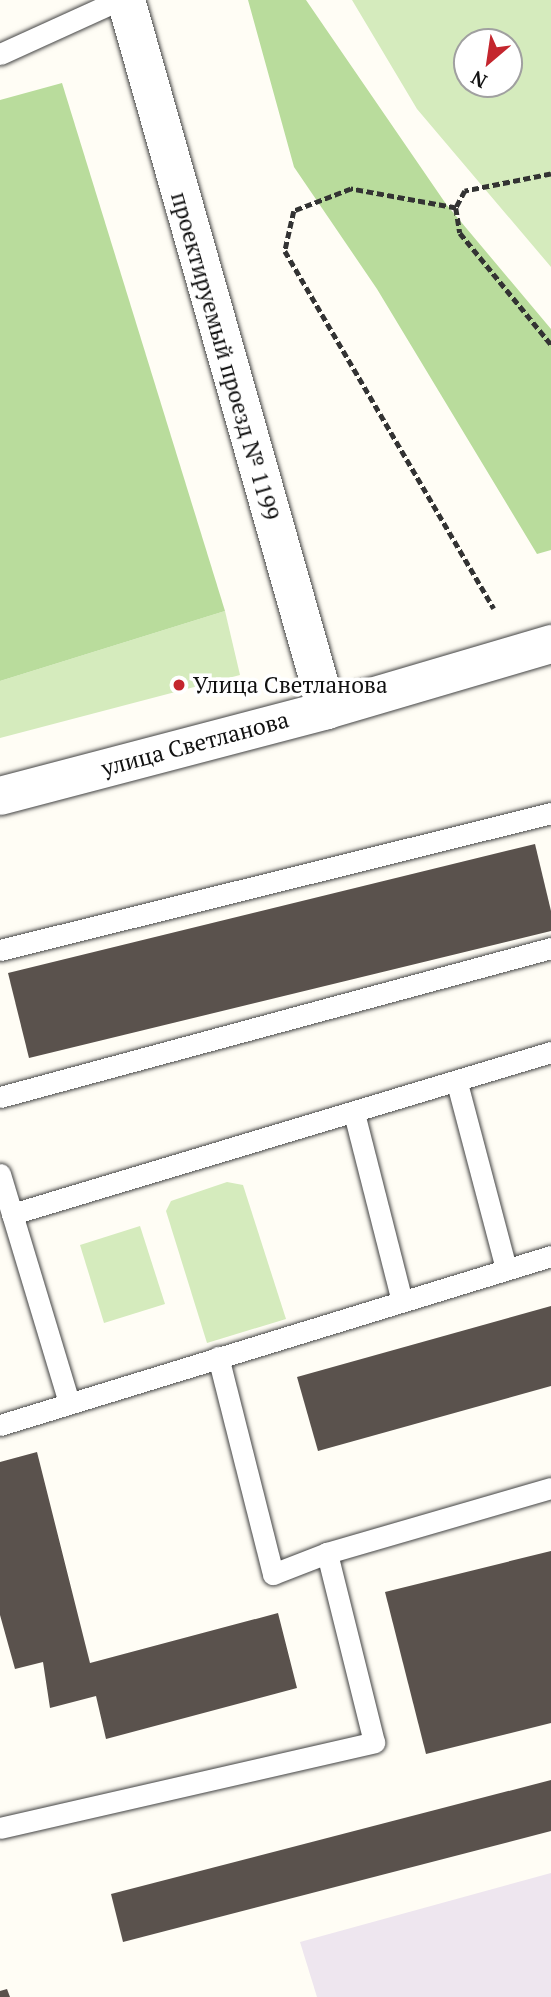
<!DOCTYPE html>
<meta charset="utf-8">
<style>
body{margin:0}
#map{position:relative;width:551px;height:1997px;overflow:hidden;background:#fffdf5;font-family:"PT Serif",serif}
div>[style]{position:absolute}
.industrial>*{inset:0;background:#eee6ef}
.green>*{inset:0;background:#d5ebbd}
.forest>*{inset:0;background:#b9dc9c}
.building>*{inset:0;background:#5a524d}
.path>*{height:4.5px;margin-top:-2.25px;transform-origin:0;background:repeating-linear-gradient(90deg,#333 0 7px,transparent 0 10.5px)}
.roads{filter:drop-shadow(0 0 2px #444) drop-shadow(0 0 2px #444)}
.service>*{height:21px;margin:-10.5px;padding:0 10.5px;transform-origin:10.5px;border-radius:10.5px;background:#fff}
.minor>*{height:38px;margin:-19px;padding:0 19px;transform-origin:19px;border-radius:19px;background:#fff}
.tertiary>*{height:38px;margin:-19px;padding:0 19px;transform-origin:19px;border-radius:19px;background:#fff}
.dots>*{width:19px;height:19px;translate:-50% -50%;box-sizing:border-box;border:4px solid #fff;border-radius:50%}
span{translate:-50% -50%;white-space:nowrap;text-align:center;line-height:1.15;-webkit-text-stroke:7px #fff;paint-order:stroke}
.street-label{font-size:23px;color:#111}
.poi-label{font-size:23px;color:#111}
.left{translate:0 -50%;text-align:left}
.north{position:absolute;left:453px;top:28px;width:70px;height:70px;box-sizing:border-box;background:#fff;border:2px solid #a0a0a0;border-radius:50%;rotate:209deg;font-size:19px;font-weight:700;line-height:28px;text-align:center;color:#111}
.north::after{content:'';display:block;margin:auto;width:24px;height:32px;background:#c4262e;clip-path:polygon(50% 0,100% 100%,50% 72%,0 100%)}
</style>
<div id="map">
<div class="industrial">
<div style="clip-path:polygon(551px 1873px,551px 1997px,317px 1997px,300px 1942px)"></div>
</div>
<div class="green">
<div style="clip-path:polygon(evenodd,352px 0,551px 0,551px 267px,417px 109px,352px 0,467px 42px,509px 42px,509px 84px,467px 84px,467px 42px)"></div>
<div style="clip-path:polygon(225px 611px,240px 675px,0 738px,0 681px)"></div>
<div style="clip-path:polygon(227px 1182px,243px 1185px,286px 1319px,207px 1343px,166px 1211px,171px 1201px)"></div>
<div style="clip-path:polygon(140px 1226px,165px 1304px,104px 1323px,80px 1245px)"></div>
</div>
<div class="forest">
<div style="clip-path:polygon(248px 0,306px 0,446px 204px,551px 329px,551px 550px,537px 554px,377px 289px,294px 167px)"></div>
<div style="clip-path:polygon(62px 83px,225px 611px,0 681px,0 100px)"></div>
</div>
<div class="building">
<div style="clip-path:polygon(535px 844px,551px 911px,551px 931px,29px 1058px,8px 973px)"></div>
<div style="clip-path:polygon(551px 1306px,551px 1386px,318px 1451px,297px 1377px)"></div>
<div style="clip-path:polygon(37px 1452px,90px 1663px,278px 1613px,297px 1688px,106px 1739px,96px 1696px,50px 1708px,43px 1662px,15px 1669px,0 1615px,0 1462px)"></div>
<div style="clip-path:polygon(551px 1551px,551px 1723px,426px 1754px,385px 1592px)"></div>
<div style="clip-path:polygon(551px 1780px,551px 1831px,123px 1942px,111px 1894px)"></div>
<div style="clip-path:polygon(7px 1989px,10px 1997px,0 1997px,0 1991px)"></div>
</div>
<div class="path">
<div style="left:551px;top:174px;width:88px;rotate:168.8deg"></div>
<div style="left:465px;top:191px;width:19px;rotate:118deg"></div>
<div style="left:456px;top:208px;width:25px;rotate:81deg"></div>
<div style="left:460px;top:233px;width:144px;rotate:50.7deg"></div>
<div style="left:456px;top:208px;width:107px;rotate:-169.7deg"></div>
<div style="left:351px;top:189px;width:61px;rotate:158.9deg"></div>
<div style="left:294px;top:211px;width:41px;rotate:102.7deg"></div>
<div style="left:285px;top:251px;width:414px;rotate:59.7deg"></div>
</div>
<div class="roads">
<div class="service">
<div style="left:0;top:54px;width:131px;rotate:-24.4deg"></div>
<div style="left:0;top:950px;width:568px;rotate:-13.96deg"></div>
<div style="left:457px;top:1083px;width:192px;rotate:75.2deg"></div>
<div style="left:0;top:1097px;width:571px;rotate:-15.13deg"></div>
<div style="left:354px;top:1113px;width:194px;rotate:75.7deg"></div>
<div style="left:0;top:1174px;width:238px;rotate:73.2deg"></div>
<div style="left:12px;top:1214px;width:563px;rotate:-16.73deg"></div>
<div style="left:0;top:1425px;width:576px;rotate:-17.05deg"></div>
<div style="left:327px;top:1553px;width:233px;rotate:-16.2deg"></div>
<div style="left:0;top:1828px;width:384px;rotate:-12.9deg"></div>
<div style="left:374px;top:1742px;width:195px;rotate:-104deg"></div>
<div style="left:327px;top:1553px;width:58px;rotate:158.7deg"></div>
<div style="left:273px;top:1574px;width:224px;rotate:-104.2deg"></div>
</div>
<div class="minor">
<div style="left:126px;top:0;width:738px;rotate:74.19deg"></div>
</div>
<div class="tertiary">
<div style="left:0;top:796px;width:338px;rotate:-14.7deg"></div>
<div style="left:327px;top:710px;width:234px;rotate:-16.4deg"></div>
</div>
</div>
<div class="dots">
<div style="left:179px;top:685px;background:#c4262e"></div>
</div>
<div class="street-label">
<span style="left:225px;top:356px;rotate:74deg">проектируемый проезд № 1199</span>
<span style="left:195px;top:744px;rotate:-15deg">улица Светланова</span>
</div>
<div class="poi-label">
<span class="left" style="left:193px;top:685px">Улица Светланова</span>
</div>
<div class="north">N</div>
</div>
